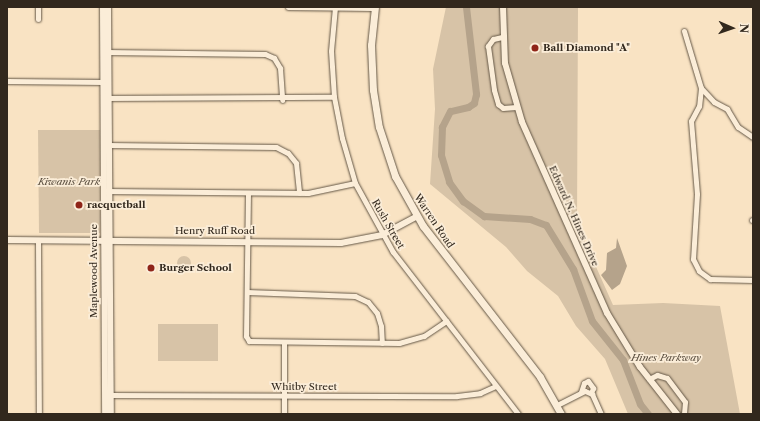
<!DOCTYPE html>
<style>
body{margin:0}
#map{position:relative;width:760px;height:421px;overflow:hidden;background:#f9e3c3;font-family:"Libre Caslon Text",serif}
div>[style]{position:absolute}
.green>*{inset:0;background:#d7c3a7}
.round{border-radius:50%}
.water>*{inset:0;background:#b5a38b}
.river>*{height:7px;margin:-3.5px;padding:0 3.5px;transform-origin:3.5px;border-radius:3.5px;background:#b5a38b}
.roads{filter:drop-shadow(0 0 1px #645746) drop-shadow(0 0 1px #645746)}
.minor>*{height:5px;margin:-2.5px;padding:0 2.5px;transform-origin:2.5px;border-radius:2.5px;background:#fbedd8}
.tertiary>*{height:6px;margin:-3px;padding:0 3px;transform-origin:3px;border-radius:3px;background:#fbedd8}
.secondary>*{height:7px;margin:-3.5px;padding:0 3.5px;transform-origin:3.5px;border-radius:3.5px;background:#fbedd8}
.dots>*{width:11px;height:11px;translate:-50% -50%;box-sizing:border-box;border:2px solid #fbedd8;border-radius:50%}
span{translate:-50% -50%;white-space:nowrap;text-align:center;line-height:1.15;-webkit-text-stroke:3.5px #fbedd8;paint-order:stroke}
.poi-label{font-size:10px;color:#32281d;font-weight:700}
.left{translate:0 -50%;text-align:left}
.park-label{font-size:10px;color:#5b4f40;font-style:italic}
.street-label{font-size:10px;color:#32281d}
.frame{position:absolute;inset:0;border:8px solid #32281d;pointer-events:none}
.north{position:absolute;left:712px;top:8px;width:40px;height:40px;-webkit-text-stroke:3px #fbedd8;paint-order:stroke;rotate:92deg;font-size:11px;font-weight:700;line-height:16px;text-align:center;color:#32281d}
.north::after{content:'';display:block;margin:auto;width:14px;height:18px;background:#32281d;clip-path:polygon(50% 0,100% 100%,50% 72%,0 100%)}
</style>
<div id="map">
<div class="green">
<div style="clip-path:polygon(446px 7px,578px 7px,577px 224px,613px 305px,663px 303px,720px 306px,740px 414px,628px 414px,605px 359px,576px 326px,558px 296px,527px 271px,506px 247px,430px 184px,435px 109px,433px 69px)"></div>
<div style="clip-path:polygon(38px 130px,100px 130px,100px 233px,39px 233px)"></div>
<div class="round" style="left:177px;top:256px;width:14px;height:14px"></div>
<div style="clip-path:polygon(158px 324px,218px 324px,218px 361px,158px 361px)"></div>
</div>
<div class="water">
<div style="clip-path:polygon(617px 238px,627px 266px,620px 284px,612px 290px,601px 275px,606px 270px,607px 253px,616px 248px)"></div>
</div>
<div class="river">
<div style="left:466px;top:7px;width:88px;rotate:83.4deg"></div>
<div style="left:476px;top:94px;width:9px;rotate:103deg"></div>
<div style="left:474px;top:103px;width:7px;rotate:146deg"></div>
<div style="left:468px;top:107px;width:18px;rotate:167deg"></div>
<div style="left:450px;top:111px;width:18px;rotate:117deg"></div>
<div style="left:442px;top:127px;width:28px;rotate:92deg"></div>
<div style="left:441px;top:155px;width:28px;rotate:73deg"></div>
<div style="left:449px;top:182px;width:24px;rotate:54deg"></div>
<div style="left:463px;top:201px;width:26px;rotate:36deg"></div>
<div style="left:484px;top:216px;width:46px;rotate:3.7deg"></div>
<div style="left:530px;top:219px;width:17px;rotate:21deg"></div>
<div style="left:546px;top:225px;width:52px;rotate:58.5deg"></div>
<div style="left:573px;top:269px;width:55px;rotate:69.9deg"></div>
<div style="left:592px;top:321px;width:50px;rotate:51.5deg"></div>
<div style="left:623px;top:360px;width:47px;rotate:68.9deg"></div>
<div style="left:640px;top:404px;width:13px;rotate:51deg"></div>
</div>
<div class="roads">
<div class="minor">
<div style="left:288px;top:7px;width:86px;rotate:0.7deg"></div>
<div style="left:335px;top:7px;width:44px;rotate:95.2deg"></div>
<div style="left:331px;top:51px;width:46px;rotate:86.3deg"></div>
<div style="left:334px;top:97px;width:42px;rotate:79deg"></div>
<div style="left:342px;top:138px;width:47px;rotate:73.9deg"></div>
<div style="left:355px;top:183px;width:79px;rotate:61.2deg"></div>
<div style="left:393px;top:252px;width:205px;rotate:52.3deg"></div>
<div style="left:38px;top:19px;width:12px;rotate:-90deg"></div>
<div style="left:684px;top:31px;width:59px;rotate:73.4deg"></div>
<div style="left:701px;top:88px;width:18px;rotate:96deg"></div>
<div style="left:699px;top:106px;width:17px;rotate:118deg"></div>
<div style="left:691px;top:121px;width:73px;rotate:85.3deg"></div>
<div style="left:697px;top:194px;width:65px;rotate:93.5deg"></div>
<div style="left:693px;top:259px;width:13px;rotate:63deg"></div>
<div style="left:699px;top:271px;width:14px;rotate:36deg"></div>
<div style="left:710px;top:279px;width:43px;rotate:1.3deg"></div>
<div style="left:502px;top:37px;width:9px;rotate:167deg"></div>
<div style="left:493px;top:39px;width:9px;rotate:126deg"></div>
<div style="left:488px;top:46px;width:44px;rotate:82.2deg"></div>
<div style="left:494px;top:90px;width:15px;rotate:74deg"></div>
<div style="left:498px;top:104px;width:6px;rotate:39deg"></div>
<div style="left:503px;top:108px;width:13px;rotate:-4deg"></div>
<div style="left:106px;top:52px;width:159px;rotate:0.7deg"></div>
<div style="left:265px;top:54px;width:10px;rotate:24deg"></div>
<div style="left:274px;top:58px;width:12px;rotate:59deg"></div>
<div style="left:280px;top:68px;width:32px;rotate:86deg"></div>
<div style="left:7px;top:81px;width:96px;rotate:0.6deg"></div>
<div style="left:701px;top:88px;width:19px;rotate:47deg"></div>
<div style="left:714px;top:102px;width:15px;rotate:28deg"></div>
<div style="left:727px;top:109px;width:21px;rotate:59deg"></div>
<div style="left:738px;top:127px;width:18px;rotate:34deg"></div>
<div style="left:105px;top:98px;width:229px;rotate:-0.3deg"></div>
<div style="left:107px;top:145px;width:169px;rotate:0.7deg"></div>
<div style="left:276px;top:147px;width:13px;rotate:27deg"></div>
<div style="left:288px;top:153px;width:13px;rotate:51deg"></div>
<div style="left:296px;top:163px;width:30px;rotate:84deg"></div>
<div style="left:106px;top:191px;width:202px;rotate:0.6deg"></div>
<div style="left:308px;top:193px;width:48px;rotate:-12deg"></div>
<div style="left:248px;top:193px;width:143px;rotate:90.8deg"></div>
<div style="left:246px;top:336px;width:6px;rotate:59deg"></div>
<div style="left:249px;top:341px;width:150px;rotate:0.8deg"></div>
<div style="left:399px;top:343px;width:26px;rotate:-16deg"></div>
<div style="left:424px;top:336px;width:27px;rotate:-34deg"></div>
<div style="left:752px;top:220px;width:1px"></div>
<div style="left:38px;top:241px;width:173px;rotate:89.7deg"></div>
<div style="left:247px;top:292px;width:108px;rotate:2.1deg"></div>
<div style="left:355px;top:296px;width:14px;rotate:25deg"></div>
<div style="left:368px;top:302px;width:14px;rotate:51deg"></div>
<div style="left:377px;top:313px;width:14px;rotate:73deg"></div>
<div style="left:381px;top:326px;width:17px;rotate:87deg"></div>
<div style="left:649px;top:379px;width:9px;rotate:-27deg"></div>
<div style="left:657px;top:375px;width:10px;rotate:17deg"></div>
<div style="left:667px;top:378px;width:30px;rotate:53deg"></div>
<div style="left:685px;top:402px;width:12px;rotate:95deg"></div>
<div style="left:581px;top:392px;width:9px;rotate:-72deg"></div>
<div style="left:584px;top:383px;width:4px;rotate:-27deg"></div>
<div style="left:588px;top:381px;width:9px;rotate:54deg"></div>
<div style="left:593px;top:388px;width:5px;rotate:112deg"></div>
<div style="left:108px;top:395px;width:349px;rotate:0.2deg"></div>
<div style="left:457px;top:396px;width:23px;rotate:-7deg"></div>
<div style="left:480px;top:393px;width:17px;rotate:-24deg"></div>
<div style="left:557px;top:405px;width:31px;rotate:-27deg"></div>
<div style="left:585px;top:391px;width:8px;rotate:23deg"></div>
<div style="left:592px;top:394px;width:22px;rotate:66deg"></div>
<div style="left:284px;top:414px;width:72px;rotate:-90deg"></div>
</div>
<div class="tertiary">
<div style="left:103px;top:7px;width:407px;rotate:89.7deg"></div>
<div style="left:108px;top:7px;width:407px;rotate:89.6deg"></div>
<div style="left:503px;top:7px;width:56px;rotate:88deg"></div>
<div style="left:505px;top:63px;width:61px;rotate:73.9deg"></div>
<div style="left:522px;top:122px;width:209px;rotate:66deg"></div>
<div style="left:607px;top:313px;width:63px;rotate:58.6deg"></div>
<div style="left:640px;top:367px;width:60px;rotate:51.8deg"></div>
<div style="left:7px;top:240px;width:334px;rotate:0.5deg"></div>
<div style="left:341px;top:243px;width:42px;rotate:-11deg"></div>
<div style="left:382px;top:235px;width:40px;rotate:-28deg"></div>
</div>
<div class="secondary">
<div style="left:375px;top:7px;width:38px;rotate:96deg"></div>
<div style="left:371px;top:45px;width:45px;rotate:87.5deg"></div>
<div style="left:373px;top:90px;width:37px;rotate:81deg"></div>
<div style="left:379px;top:127px;width:52px;rotate:71.9deg"></div>
<div style="left:395px;top:176px;width:57px;rotate:60.8deg"></div>
<div style="left:423px;top:226px;width:191px;rotate:52.2deg"></div>
<div style="left:540px;top:377px;width:43px;rotate:60.4deg"></div>
</div>
</div>
<div class="dots">
<div style="left:535px;top:48px;background:#8f2418"></div>
<div style="left:79px;top:205px;background:#8f2418"></div>
<div style="left:151px;top:268px;background:#8f2418"></div>
</div>
<div class="poi-label">
<span class="left" style="left:543px;top:48px">Ball Diamond "A"</span>
<span class="left" style="left:87px;top:205px">racquetball</span>
<span class="left" style="left:159px;top:268px">Burger School</span>
</div>
<div class="park-label">
<span style="left:69px;top:182px">Kiwanis Park</span>
<span style="left:666px;top:358px">Hines Parkway</span>
</div>
<div class="street-label">
<span style="left:574px;top:216px;rotate:66deg">Edward N. Hines Drive</span>
<span style="left:434px;top:221px;rotate:56deg">Warren Road</span>
<span style="left:388px;top:224px;rotate:60deg">Rush Street</span>
<span style="left:215px;top:231px">Henry Ruff Road</span>
<span style="left:94px;top:271px;rotate:-90deg">Maplewood Avenue</span>
<span style="left:304px;top:387px">Whitby Street</span>
</div>
<div class="frame"></div>
<div class="north">N</div>
</div>
